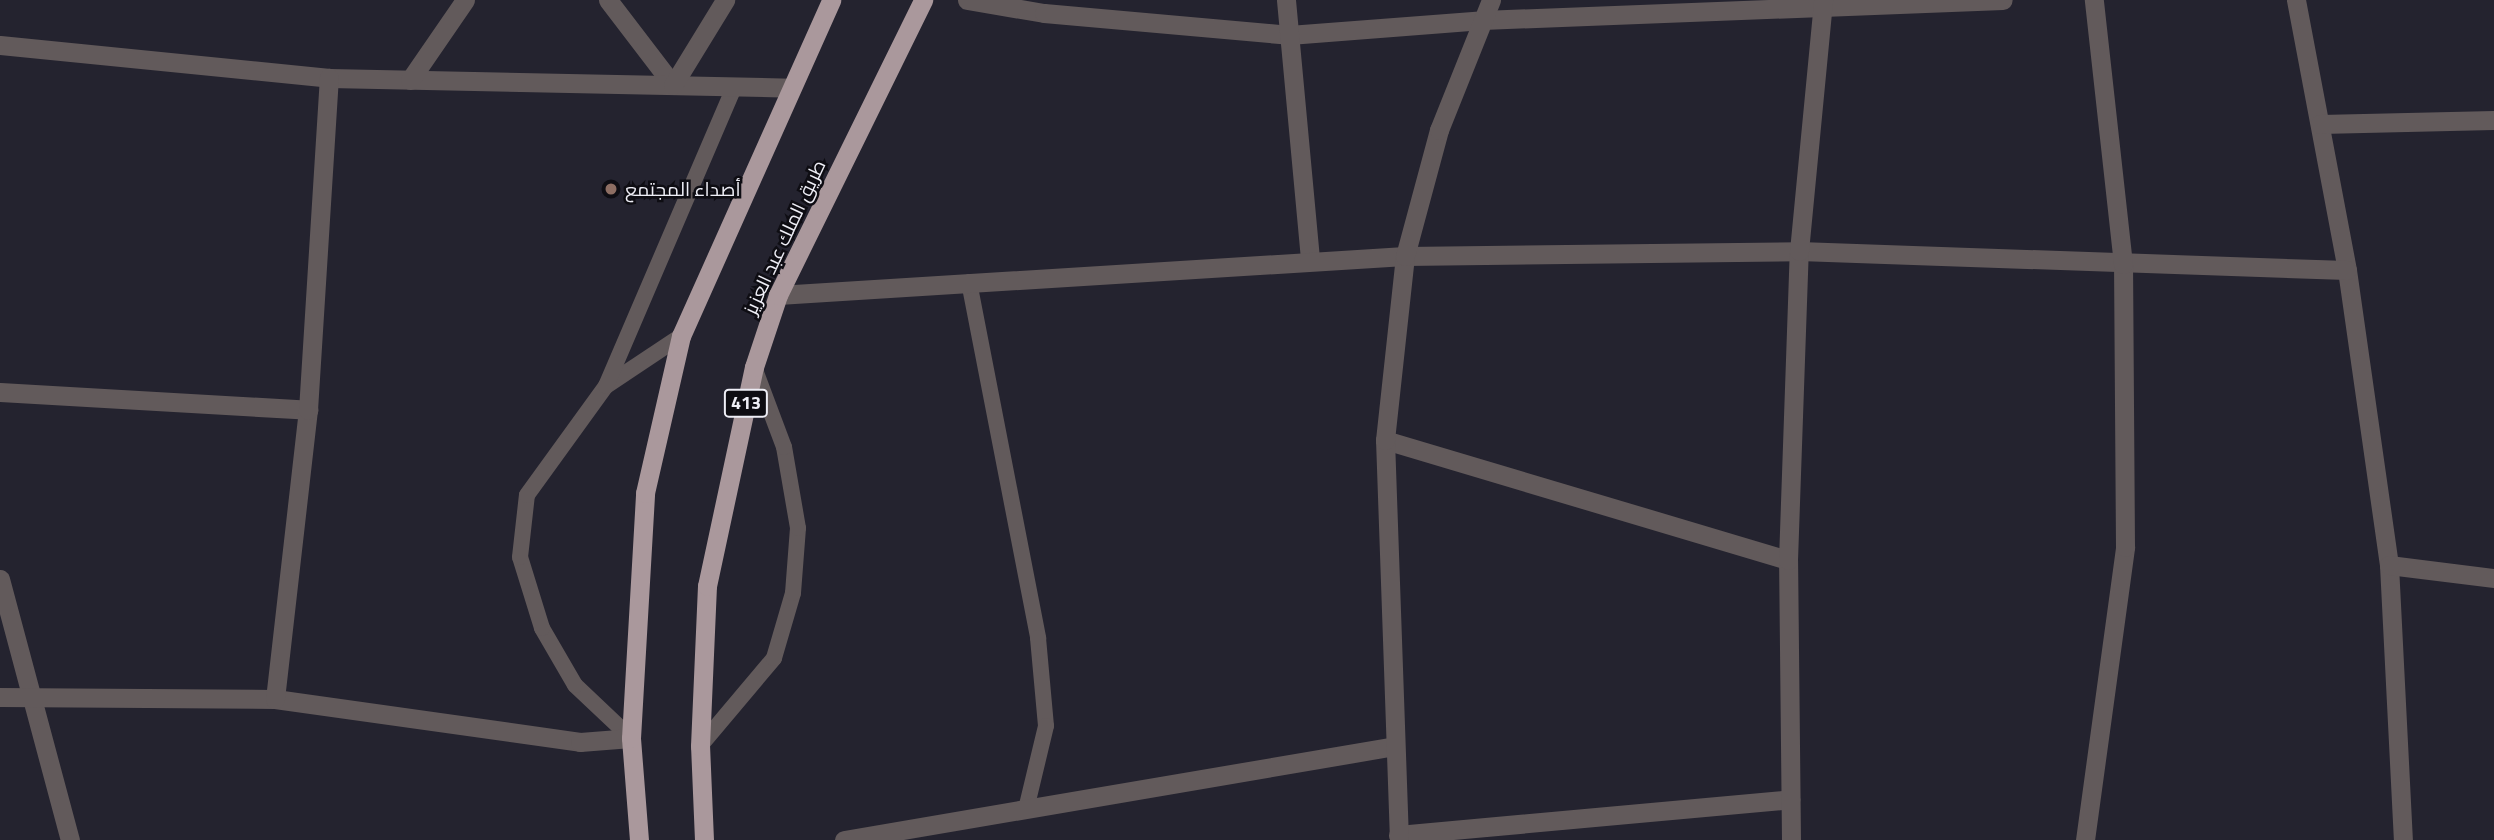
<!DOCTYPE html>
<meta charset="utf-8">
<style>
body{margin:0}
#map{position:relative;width:2494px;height:840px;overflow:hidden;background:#24232f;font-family:"Titillium Web",Cairo,sans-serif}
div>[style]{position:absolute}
.service>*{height:16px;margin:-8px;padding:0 8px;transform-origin:8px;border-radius:8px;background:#625a5b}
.minor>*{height:19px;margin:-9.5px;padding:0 9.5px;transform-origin:9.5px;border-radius:9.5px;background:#625a5b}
.tertiary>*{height:19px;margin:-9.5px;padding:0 9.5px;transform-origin:9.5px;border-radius:9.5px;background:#625a5b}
.trunk>*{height:19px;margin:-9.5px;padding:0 9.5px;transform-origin:9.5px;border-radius:9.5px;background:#aa989c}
.dots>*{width:19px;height:19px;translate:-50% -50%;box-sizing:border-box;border:4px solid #0e0d13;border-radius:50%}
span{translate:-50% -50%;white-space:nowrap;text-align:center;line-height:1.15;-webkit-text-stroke:5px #0e0d13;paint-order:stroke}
.shield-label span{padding:2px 5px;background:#0e0d13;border:2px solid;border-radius:5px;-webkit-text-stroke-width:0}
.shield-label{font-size:18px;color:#eeeef6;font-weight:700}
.poi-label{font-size:19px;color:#eeeef6}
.left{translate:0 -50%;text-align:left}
.street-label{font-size:19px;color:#eeeef6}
</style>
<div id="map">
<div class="service">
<div style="left:969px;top:282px;width:363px;rotate:79deg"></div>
<div style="left:1038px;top:638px;width:88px;rotate:84.8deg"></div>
<div style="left:1046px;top:726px;width:85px;rotate:103.5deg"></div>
<div style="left:606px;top:386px;width:90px;rotate:-33.7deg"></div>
<div style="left:631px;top:738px;width:77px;rotate:-136.6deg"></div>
<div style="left:575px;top:685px;width:66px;rotate:-120.1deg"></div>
<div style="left:542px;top:628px;width:74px;rotate:-107.2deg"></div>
<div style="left:520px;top:557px;width:62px;rotate:-83.6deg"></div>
<div style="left:527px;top:495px;width:135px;rotate:-54.1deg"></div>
<div style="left:606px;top:386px;width:325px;rotate:-66.8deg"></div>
<div style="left:700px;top:746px;width:115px;rotate:-49.9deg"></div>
<div style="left:774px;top:658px;width:68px;rotate:-73.7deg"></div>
<div style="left:793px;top:593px;width:65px;rotate:-85.6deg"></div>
<div style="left:798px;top:528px;width:82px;rotate:-99.8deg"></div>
<div style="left:784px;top:447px;width:85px;rotate:-110.6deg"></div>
</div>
<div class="minor">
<div style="left:608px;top:0;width:107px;rotate:52.6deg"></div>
<div style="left:967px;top:0;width:78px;rotate:9.6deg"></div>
<div style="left:1044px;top:13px;width:246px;rotate:5.1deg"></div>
<div style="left:1289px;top:35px;width:194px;rotate:-4.4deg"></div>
<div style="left:1482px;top:20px;width:521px;rotate:-2.2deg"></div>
<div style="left:1286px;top:0;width:260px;rotate:84.7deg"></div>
<div style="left:2296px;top:0;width:275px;rotate:79.3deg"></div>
<div style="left:2347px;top:270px;width:298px;rotate:81.9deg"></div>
<div style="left:2389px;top:565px;width:275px;rotate:87.1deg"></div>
<div style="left:0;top:45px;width:331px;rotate:5.7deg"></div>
<div style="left:329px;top:78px;width:462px;rotate:1.2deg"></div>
<div style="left:410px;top:80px;width:97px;rotate:-55.5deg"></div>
<div style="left:2320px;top:124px;width:174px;rotate:-1.3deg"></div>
<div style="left:778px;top:295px;width:628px;rotate:-3.56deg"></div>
<div style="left:1405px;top:256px;width:394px;rotate:-0.7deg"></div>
<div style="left:1799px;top:251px;width:548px;rotate:1.99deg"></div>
<div style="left:0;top:392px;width:309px;rotate:3.3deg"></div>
<div style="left:1385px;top:440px;width:420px;rotate:16.6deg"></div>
<div style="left:2389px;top:565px;width:106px;rotate:7.1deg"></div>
<div style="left:0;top:579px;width:270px;rotate:75deg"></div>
<div style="left:0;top:697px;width:275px;rotate:0.4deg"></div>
<div style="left:275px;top:699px;width:308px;rotate:8deg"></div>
<div style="left:580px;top:742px;width:51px;rotate:-4.5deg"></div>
<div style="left:275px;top:699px;width:291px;rotate:-83.5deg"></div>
<div style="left:308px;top:410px;width:333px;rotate:-86.4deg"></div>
<div style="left:1398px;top:835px;width:394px;rotate:-5.2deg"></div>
<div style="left:844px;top:840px;width:559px;rotate:-9.68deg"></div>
<div style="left:1791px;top:840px;width:280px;rotate:-90.6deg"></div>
<div style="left:1788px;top:560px;width:309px;rotate:-88deg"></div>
<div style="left:1799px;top:251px;width:252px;rotate:-84.5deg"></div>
<div style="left:2085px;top:840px;width:296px;rotate:-82.2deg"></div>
<div style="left:2125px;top:547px;width:283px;rotate:-90.4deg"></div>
<div style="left:2123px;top:264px;width:266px;rotate:-96.3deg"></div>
</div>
<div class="tertiary">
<div style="left:673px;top:85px;width:100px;rotate:-58.5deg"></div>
<div style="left:1399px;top:840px;width:400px;rotate:-92deg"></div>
<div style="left:1385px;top:440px;width:185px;rotate:-83.8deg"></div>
<div style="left:1405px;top:256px;width:131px;rotate:-74.9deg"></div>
<div style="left:1439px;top:130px;width:140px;rotate:-68.2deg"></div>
</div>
<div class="trunk">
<div style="left:639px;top:840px;width:102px;rotate:-94.5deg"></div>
<div style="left:631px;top:738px;width:245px;rotate:-86.7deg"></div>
<div style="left:645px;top:493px;width:161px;rotate:-77.1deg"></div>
<div style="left:681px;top:336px;width:368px;rotate:-65.9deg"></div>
<div style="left:704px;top:840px;width:94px;rotate:-92.4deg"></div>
<div style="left:700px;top:746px;width:160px;rotate:-87.5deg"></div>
<div style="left:707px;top:586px;width:224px;rotate:-77.9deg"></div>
<div style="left:754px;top:367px;width:76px;rotate:-71.6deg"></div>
<div style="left:778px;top:295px;width:329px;rotate:-63.8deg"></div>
</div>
<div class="dots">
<div style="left:611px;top:189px;background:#8d6e63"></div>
</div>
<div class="shield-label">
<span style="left:746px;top:403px">413</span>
</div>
<div class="poi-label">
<span class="left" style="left:625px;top:189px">أصداء المجتمع</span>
</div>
<div class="street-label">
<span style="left:784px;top:237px;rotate:-65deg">طريق الملك عبد العزيز</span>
</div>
</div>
